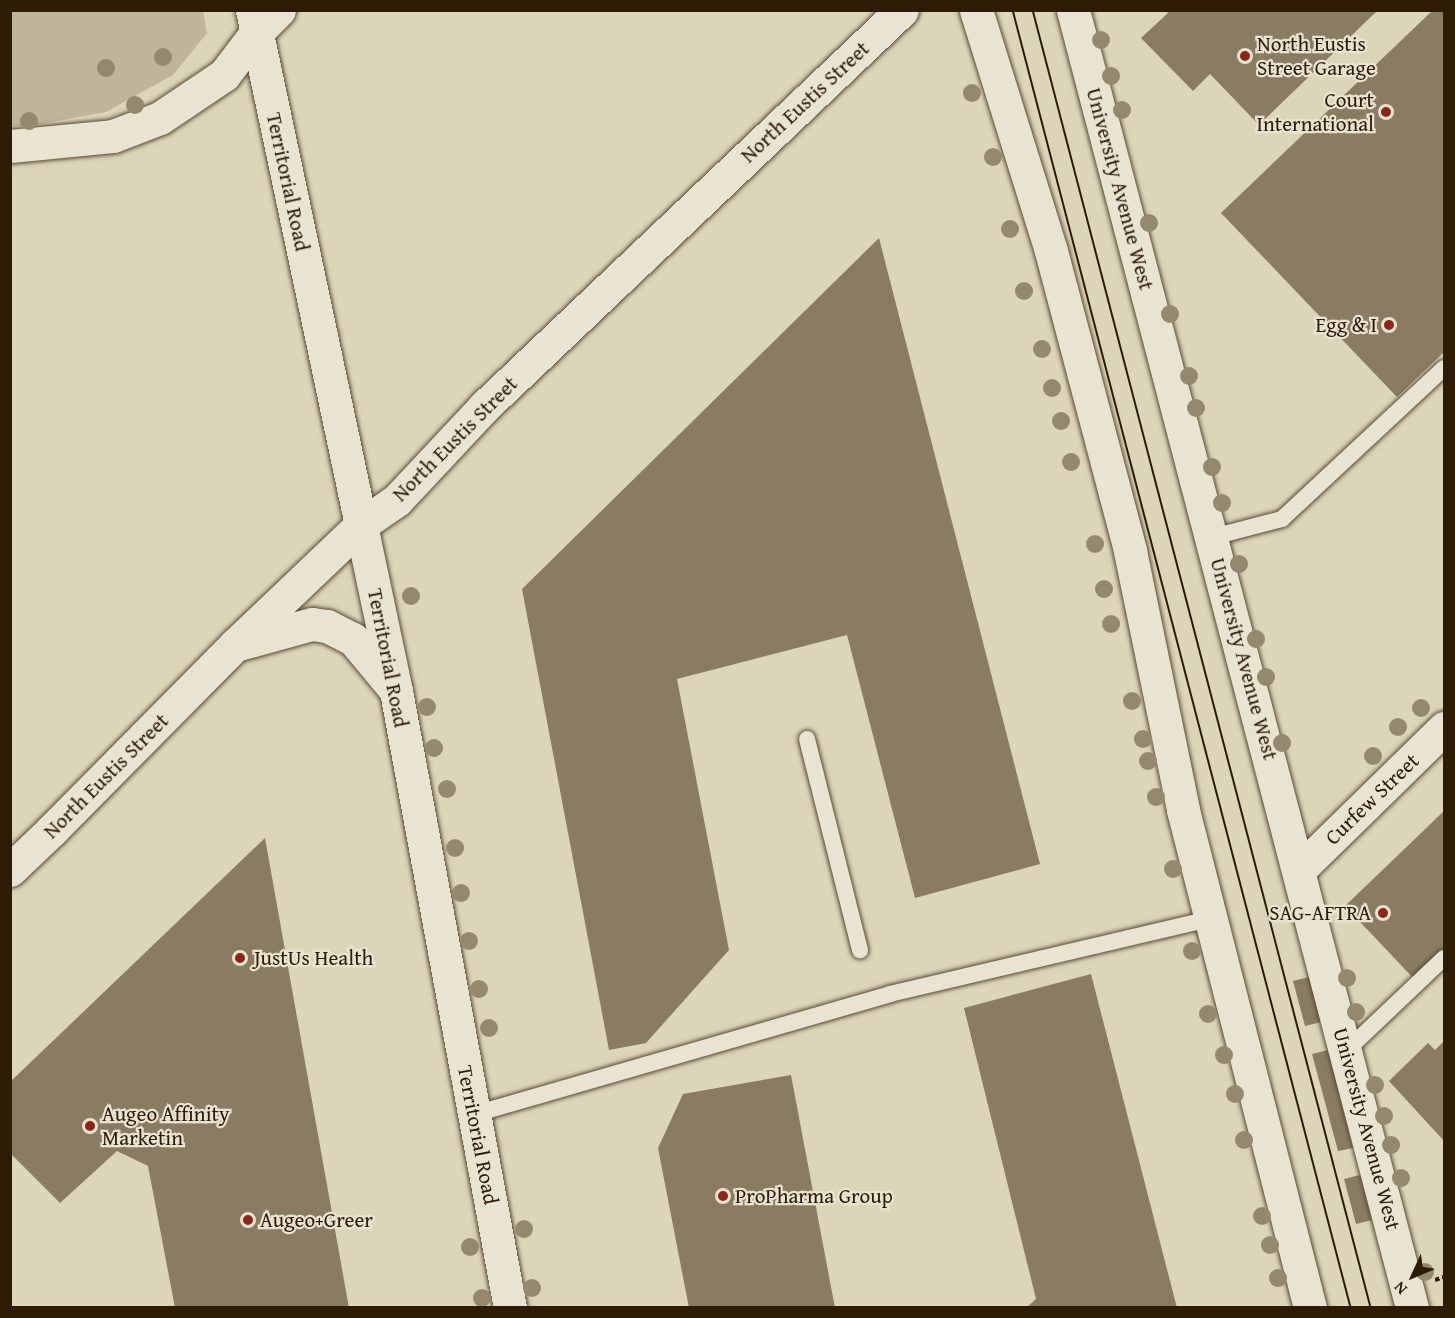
<!DOCTYPE html>
<style>
body{margin:0}
#map{position:relative;width:1455px;height:1318px;overflow:hidden;background:#ddd5ba;font-family:"Gentium Book Plus",serif}
div>[style]{position:absolute}
.green>*{inset:0;background:#bfb59b}
.building>*{inset:0;background:#897c63}
.path>*{height:4px;margin-top:-2px;transform-origin:0;background:repeating-linear-gradient(90deg,#2d1b05 0 4.5px,transparent 0 7.5px)}
.roads{filter:drop-shadow(0 0 2px #594a32) drop-shadow(0 0 2px #594a32)}
.service>*{height:16px;margin:-8px;padding:0 8px;transform-origin:8px;border-radius:8px;background:#e9e4d2}
.minor>*{height:33px;margin:-16.5px;padding:0 16.5px;transform-origin:16.5px;border-radius:16.5px;background:#e9e4d2}
.tertiary>*{height:33px;margin:-16.5px;padding:0 16.5px;transform-origin:16.5px;border-radius:16.5px;background:#e9e4d2}
.secondary>*{height:33px;margin:-16.5px;padding:0 16.5px;transform-origin:16.5px;border-radius:16.5px;background:#e9e4d2}
.tram>*{height:1.5px;margin:-0.75px;padding:0 0.75px;transform-origin:0.75px;border-radius:0.75px;background:#2d1b05}
.trees>*{width:18px;height:18px;margin:-9px;border-radius:50%;background:#94886f}
.dots>*{width:16px;height:16px;translate:-50% -50%;box-sizing:border-box;border:3px solid #e9e4d2;border-radius:50%}
span{translate:-50% -50%;white-space:nowrap;text-align:center;line-height:1.15;-webkit-text-stroke:4.5px #e9e4d2;paint-order:stroke}
.poi-label{font-size:21px;color:#2d1b05}
.left{translate:0 -50%;text-align:left}
.right{translate:-100% -50%;text-align:right}
.street-label{font-size:21px;color:#2d1b05}
.frame{position:absolute;inset:0;border:12px solid #2d1b05;pointer-events:none}
.north{position:absolute;left:1383px;top:1246px;width:60px;height:60px;-webkit-text-stroke:4px #e9e4d2;paint-order:stroke;rotate:226deg;font-size:16px;font-weight:700;line-height:24px;text-align:center;color:#2d1b05}
.north::after{content:'';display:block;margin:auto;width:21px;height:27px;background:#2d1b05;clip-path:polygon(50% 0,100% 100%,50% 72%,0 100%)}
</style>
<div id="map">
<div class="green">
<div style="clip-path:polygon(10px 11px,203px 11px,207px 33px,173px 75px,106px 112px,35px 125px,11px 126px)"></div>
</div>
<div class="building">
<div style="clip-path:polygon(1166px 10px,1378px 10px,1259px 125px,1210px 74px,1193px 91px,1141px 38px,1168px 13px)"></div>
<div style="clip-path:polygon(1433px 10px,1444px 10px,1444px 352px,1397px 397px,1221px 213px)"></div>
<div style="clip-path:polygon(879px 238px,1040px 864px,915px 898px,847px 635px,677px 679px,729px 950px,646px 1043px,609px 1050px,522px 589px)"></div>
<div style="clip-path:polygon(1444px 811px,1444px 954px,1416px 981px,1345px 906px)"></div>
<div style="clip-path:polygon(265px 838px,349px 1308px,175px 1308px,148px 1166px,117px 1151px,60px 1203px,10px 1153px,10px 1082px)"></div>
<div style="clip-path:polygon(1091px 974px,1177px 1308px,1026px 1308px,1036px 1299px,964px 1008px)"></div>
<div style="clip-path:polygon(1309px 977px,1321px 1022px,1305px 1026px,1293px 981px)"></div>
<div style="clip-path:polygon(1444px 1041px,1444px 1141px,1389px 1081px,1428px 1043px,1435px 1050px)"></div>
<div style="clip-path:polygon(1328px 1050px,1353px 1148px,1338px 1151px,1312px 1054px)"></div>
<div style="clip-path:polygon(791px 1075px,835px 1308px,689px 1308px,658px 1148px,683px 1094px)"></div>
<div style="clip-path:polygon(1360px 1175px,1372px 1220px,1356px 1224px,1344px 1179px)"></div>
</div>
<div class="path">
<div style="left:1435px;top:1280px;width:9px;rotate:-18deg"></div>
</div>
<div class="roads">
<div class="service">
<div style="left:1213px;top:537px;width:71px;rotate:-14.6deg"></div>
<div style="left:1282px;top:519px;width:221px;rotate:-43deg"></div>
<div style="left:807px;top:739px;width:218px;rotate:75.9deg"></div>
<div style="left:1346px;top:1051px;width:135px;rotate:-43.5deg"></div>
<div style="left:475px;top:1114px;width:432px;rotate:-16.1deg"></div>
<div style="left:890px;top:994px;width:330px;rotate:-13.2deg"></div>
</div>
<div class="minor">
<div style="left:10px;top:146px;width:103px;rotate:-5.5deg"></div>
<div style="left:113px;top:136px;width:50px;rotate:-21deg"></div>
<div style="left:361px;top:525px;width:170px;rotate:78.1deg"></div>
<div style="left:396px;top:691px;width:627px;rotate:79.53deg"></div>
<div style="left:235px;top:645px;width:80px;rotate:-15.3deg"></div>
<div style="left:312px;top:624px;width:15px;rotate:8deg"></div>
<div style="left:327px;top:626px;width:29px;rotate:27deg"></div>
<div style="left:353px;top:639px;width:62px;rotate:50.2deg"></div>
<div style="left:10px;top:870px;width:58px;rotate:-43.6deg"></div>
<div style="left:1299px;top:870px;width:203px;rotate:-44.4deg"></div>
</div>
<div class="tertiary">
<div style="left:252px;top:10px;width:526px;rotate:78.05deg"></div>
</div>
<div class="secondary">
<div style="left:976px;top:10px;width:252px;rotate:72.7deg"></div>
<div style="left:1051px;top:251px;width:310px;rotate:75.2deg"></div>
<div style="left:1130px;top:551px;width:264px;rotate:78.4deg"></div>
<div style="left:1183px;top:810px;width:514px;rotate:75.69deg"></div>
<div style="left:1073px;top:10px;width:1342px;rotate:75.36deg"></div>
<div style="left:160px;top:118px;width:77px;rotate:-33.9deg"></div>
<div style="left:224px;top:75px;width:54px;rotate:-52.5deg"></div>
<div style="left:257px;top:32px;width:31px;rotate:-45deg"></div>
<div style="left:52px;top:830px;width:260px;rotate:-45.3deg"></div>
<div style="left:235px;top:645px;width:174px;rotate:-43.6deg"></div>
<div style="left:361px;top:525px;width:44px;rotate:-34.8deg"></div>
<div style="left:397px;top:500px;width:127px;rotate:-46.9deg"></div>
<div style="left:484px;top:407px;width:576px;rotate:-43.52deg"></div>
</div>
</div>
<div class="tram">
<div style="left:1013px;top:10px;width:1341px;rotate:75.4deg"></div>
<div style="left:1033px;top:10px;width:1341px;rotate:75.4deg"></div>
</div>
<div class="trees">
<div style="left:1101px;top:40px"></div>
<div style="left:163px;top:57px"></div>
<div style="left:106px;top:68px"></div>
<div style="left:1111px;top:76px"></div>
<div style="left:972px;top:93px"></div>
<div style="left:135px;top:105px"></div>
<div style="left:1122px;top:110px"></div>
<div style="left:29px;top:121px"></div>
<div style="left:993px;top:157px"></div>
<div style="left:1149px;top:223px"></div>
<div style="left:1010px;top:229px"></div>
<div style="left:1024px;top:291px"></div>
<div style="left:1170px;top:314px"></div>
<div style="left:1042px;top:349px"></div>
<div style="left:1189px;top:376px"></div>
<div style="left:1052px;top:388px"></div>
<div style="left:1196px;top:408px"></div>
<div style="left:1061px;top:421px"></div>
<div style="left:1071px;top:462px"></div>
<div style="left:1212px;top:467px"></div>
<div style="left:1222px;top:503px"></div>
<div style="left:1095px;top:544px"></div>
<div style="left:1239px;top:564px"></div>
<div style="left:1104px;top:589px"></div>
<div style="left:411px;top:596px"></div>
<div style="left:1111px;top:624px"></div>
<div style="left:1256px;top:639px"></div>
<div style="left:1266px;top:677px"></div>
<div style="left:1132px;top:701px"></div>
<div style="left:427px;top:707px"></div>
<div style="left:1421px;top:708px"></div>
<div style="left:1398px;top:727px"></div>
<div style="left:1143px;top:739px"></div>
<div style="left:1282px;top:743px"></div>
<div style="left:434px;top:748px"></div>
<div style="left:1373px;top:756px"></div>
<div style="left:1148px;top:761px"></div>
<div style="left:447px;top:789px"></div>
<div style="left:1156px;top:797px"></div>
<div style="left:455px;top:848px"></div>
<div style="left:1173px;top:869px"></div>
<div style="left:461px;top:893px"></div>
<div style="left:469px;top:941px"></div>
<div style="left:1192px;top:951px"></div>
<div style="left:1347px;top:978px"></div>
<div style="left:479px;top:989px"></div>
<div style="left:1356px;top:1012px"></div>
<div style="left:1208px;top:1014px"></div>
<div style="left:489px;top:1028px"></div>
<div style="left:1224px;top:1055px"></div>
<div style="left:1375px;top:1085px"></div>
<div style="left:1235px;top:1094px"></div>
<div style="left:1384px;top:1116px"></div>
<div style="left:1244px;top:1140px"></div>
<div style="left:1391px;top:1145px"></div>
<div style="left:1401px;top:1178px"></div>
<div style="left:1262px;top:1216px"></div>
<div style="left:524px;top:1229px"></div>
<div style="left:1270px;top:1245px"></div>
<div style="left:470px;top:1247px"></div>
<div style="left:1425px;top:1272px"></div>
<div style="left:1278px;top:1278px"></div>
<div style="left:532px;top:1288px"></div>
<div style="left:482px;top:1298px"></div>
</div>
<div class="dots">
<div style="left:1245px;top:56px;background:#8f2418"></div>
<div style="left:1386px;top:112px;background:#8f2418"></div>
<div style="left:1389px;top:325px;background:#8f2418"></div>
<div style="left:1383px;top:913px;background:#8f2418"></div>
<div style="left:240px;top:958px;background:#8f2418"></div>
<div style="left:90px;top:1126px;background:#8f2418"></div>
<div style="left:723px;top:1196px;background:#8f2418"></div>
<div style="left:248px;top:1220px;background:#8f2418"></div>
</div>
<div class="poi-label">
<span class="left" style="left:1257px;top:56px">North Eustis<br>Street Garage</span>
<span class="right" style="left:1374px;top:112px">Court<br>International</span>
<span class="right" style="left:1377px;top:325px">Egg &amp; I</span>
<span class="right" style="left:1371px;top:913px">SAG-AFTRA</span>
<span class="left" style="left:254px;top:958px">JustUs Health</span>
<span class="left" style="left:102px;top:1126px">Augeo Affinity<br>Marketin</span>
<span class="left" style="left:735px;top:1196px">ProPharma Group</span>
<span class="left" style="left:260px;top:1220px">Augeo+Greer</span>
</div>
<div class="street-label">
<span style="left:805px;top:102px;rotate:-43deg">North Eustis Street</span>
<span style="left:288px;top:182px;rotate:78deg">Territorial Road</span>
<span style="left:1120px;top:189px;rotate:75deg">University Avenue West</span>
<span style="left:455px;top:439px;rotate:-45deg">North Eustis Street</span>
<span style="left:388px;top:658px;rotate:79deg">Territorial Road</span>
<span style="left:1244px;top:659px;rotate:75deg">University Avenue West</span>
<span style="left:106px;top:776px;rotate:-45deg">North Eustis Street</span>
<span style="left:1372px;top:799px;rotate:-44deg">Curfew Street</span>
<span style="left:1367px;top:1129px;rotate:75deg">University Avenue West</span>
<span style="left:478px;top:1135px;rotate:79deg">Territorial Road</span>
</div>
<div class="frame"></div>
<div class="north">N</div>
</div>
